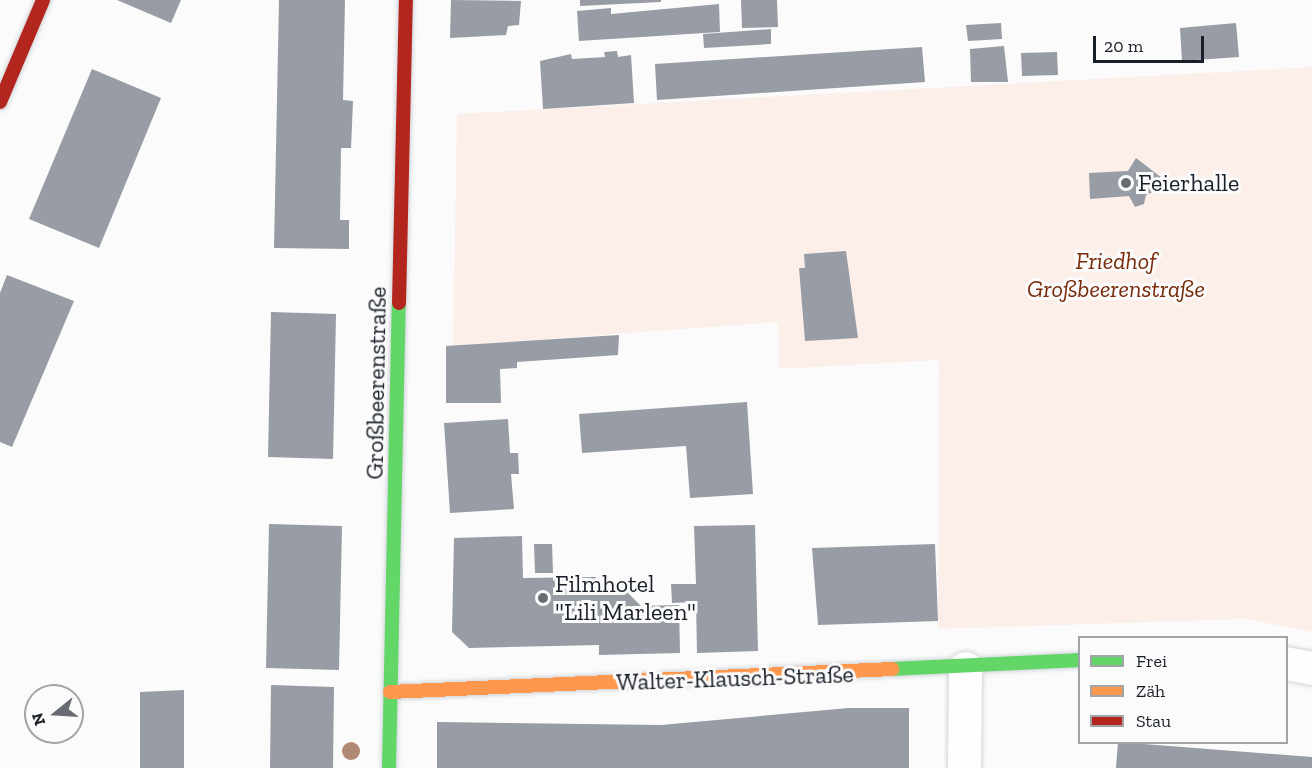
<!DOCTYPE html>
<meta charset="utf-8">
<style>
body{margin:0}
#map{position:relative;width:1312px;height:768px;overflow:hidden;background:#fbfbfb;font-family:"Zilla Slab",serif}
div>[style]{position:absolute}
.green>*{inset:0;background:#fcefea}
.building>*{inset:0;background:#979ca5}
.roads{filter:drop-shadow(0 0 2px #d2d6db) drop-shadow(0 0 2px #d2d6db)}
.street>*{height:33px;margin:-16.5px;padding:0 16.5px;transform-origin:16.5px;border-radius:16.5px;background:#fefefe}
.fast>*{height:14px;margin:-7px;padding:0 7px;transform-origin:7px;border-radius:7px;background:#63d668}
.slow>*{height:14px;margin:-7px;padding:0 7px;transform-origin:7px;border-radius:7px;background:#ff974d}
.jam>*{height:14px;margin:-7px;padding:0 7px;transform-origin:7px;border-radius:7px;background:#b3261e}
.trees>*{width:18px;height:18px;margin:-9px;border-radius:50%;background:#b28976}
.dots>*{width:16px;height:16px;translate:-50% -50%;box-sizing:border-box;border:3px solid #fbfbfb;border-radius:50%}
span{translate:-50% -50%;white-space:nowrap;text-align:center;line-height:1.15;-webkit-text-stroke:6px #fbfbfb;paint-order:stroke}
.poi-label{font-size:24px;color:#191f29}
.left{translate:0 -50%;text-align:left}
.park-label{font-size:24px;color:#772b0a;font-style:italic}
.street-label{font-size:24px;color:#191f29}
.legend{position:absolute;left:1078px;top:636px;width:210px;height:108px;box-sizing:border-box;background:#fbfbfb;border:2px solid #a1a3a7;margin:0;padding:8px 10px;list-style:none;font-size:18px;color:#191f29}
.legend li{display:flex;align-items:center;gap:12px;height:30px}
.legend b{width:30px;border:2px solid #a1a3a7}
.north{position:absolute;left:24px;top:684px;width:60px;height:60px;box-sizing:border-box;background:#fbfbfb;border:2px solid #a1a3a7;border-radius:50%;rotate:252deg;font-size:16px;font-weight:700;line-height:24px;text-align:center;color:#191f29}
.north::after{content:'';display:block;margin:auto;width:21px;height:27px;background:#686c72;clip-path:polygon(50% 0,100% 100%,50% 72%,0 100%)}
.scale{position:absolute;left:1093px;top:36px;width:111px;height:27px;box-sizing:border-box;border:3px solid #191f29;border-top:0;padding-left:8px;font-size:18px;line-height:21px;white-space:nowrap;color:#191f29;-webkit-text-stroke:4px #fbfbfb;paint-order:stroke}
</style>
<div id="map">
<div class="green">
<div style="clip-path:polygon(1312px 67px,1312px 632px,1245px 619px,938px 629px,939px 360px,779px 369px,778px 322px,453px 346px,457px 114px)"></div>
</div>
<div class="building">
<div style="clip-path:polygon(117px 0,181px 0,171px 23px)"></div>
<div style="clip-path:polygon(279px 0,345px 0,343px 100px,353px 101px,352px 125px,351px 148px,341px 148px,340px 220px,349px 220px,349px 249px,274px 248px)"></div>
<div style="clip-path:polygon(451px 0,521px 1px,519px 25px,508px 26px,506px 35px,450px 38px)"></div>
<div style="clip-path:polygon(580px 0,661px 0,661px 2px,580px 6px)"></div>
<div style="clip-path:polygon(741px 0,777px 0,778px 27px,742px 28px)"></div>
<div style="clip-path:polygon(719px 4px,720px 32px,579px 41px,577px 11px,611px 8px,611px 14px)"></div>
<div style="clip-path:polygon(1001px 23px,1002px 39px,968px 41px,966px 25px)"></div>
<div style="clip-path:polygon(1236px 23px,1239px 57px,1182px 61px,1180px 28px)"></div>
<div style="clip-path:polygon(771px 29px,771px 44px,704px 48px,703px 34px)"></div>
<div style="clip-path:polygon(1004px 46px,1008px 82px,971px 82px,970px 49px)"></div>
<div style="clip-path:polygon(922px 47px,925px 82px,657px 100px,655px 64px)"></div>
<div style="clip-path:polygon(617px 51px,618px 57px,631px 55px,634px 103px,543px 109px,540px 61px,571px 54px,572px 59px,605px 57px,604px 52px)"></div>
<div style="clip-path:polygon(1057px 52px,1058px 75px,1022px 76px,1021px 53px)"></div>
<div style="clip-path:polygon(92px 69px,161px 98px,99px 248px,29px 219px)"></div>
<div style="clip-path:polygon(1136px 158px,1162px 178px,1161px 188px,1146px 195px,1144px 204px,1135px 207px,1129px 196px,1090px 199px,1089px 173px,1128px 171px)"></div>
<div style="clip-path:polygon(846px 251px,858px 338px,805px 341px,799px 268px,805px 268px,804px 254px)"></div>
<div style="clip-path:polygon(7px 275px,74px 301px,12px 447px,0 442px,0 293px)"></div>
<div style="clip-path:polygon(271px 312px,336px 314px,333px 459px,268px 457px)"></div>
<div style="clip-path:polygon(619px 335px,618px 355px,517px 362px,517px 368px,500px 369px,501px 403px,446px 403px,446px 346px)"></div>
<div style="clip-path:polygon(747px 402px,753px 494px,690px 498px,686px 446px,582px 453px,579px 414px)"></div>
<div style="clip-path:polygon(508px 419px,510px 453px,518px 453px,519px 474px,511px 474px,514px 509px,450px 513px,444px 423px)"></div>
<div style="clip-path:polygon(269px 524px,342px 526px,339px 670px,266px 668px)"></div>
<div style="clip-path:polygon(755px 525px,758px 651px,697px 653px,696px 602px,672px 603px,671px 584px,696px 584px,694px 526px)"></div>
<div style="clip-path:polygon(522px 536px,523px 578px,596px 577px,597px 591px,625px 590px,641px 606px,679px 605px,680px 653px,599px 655px,599px 645px,469px 648px,452px 632px,454px 538px)"></div>
<div style="clip-path:polygon(534px 544px,552px 544px,553px 573px,535px 573px)"></div>
<div style="clip-path:polygon(935px 544px,938px 621px,818px 625px,812px 548px)"></div>
<div style="clip-path:polygon(271px 685px,334px 687px,333px 768px,270px 768px)"></div>
<div style="clip-path:polygon(184px 690px,184px 768px,140px 768px,140px 692px)"></div>
<div style="clip-path:polygon(849px 708px,909px 708px,909px 768px,437px 768px,437px 722px,661px 725px)"></div>
<div style="clip-path:polygon(1118px 742px,1312px 757px,1312px 768px,1116px 768px)"></div>
</div>
<div class="roads">
<div class="street">
<div style="left:1286px;top:663px;width:26px;rotate:11deg"></div>
<div style="left:964px;top:768px;width:100px;rotate:-89.4deg"></div>
</div>
<div class="fast">
<div style="left:892px;top:669px;width:188px;rotate:-2.7deg"></div>
<div style="left:389px;top:768px;width:465px;rotate:-88.8deg"></div>
</div>
<div class="slow">
<div style="left:390px;top:692px;width:503px;rotate:-2.62deg"></div>
</div>
<div class="jam">
<div style="left:0;top:102px;width:111px;rotate:-67.1deg"></div>
<div style="left:399px;top:303px;width:303px;rotate:-88.7deg"></div>
</div>
</div>
<div class="trees">
<div style="left:351px;top:751px"></div>
</div>
<div class="dots">
<div style="left:1126px;top:183px;background:#686c72"></div>
<div style="left:543px;top:598px;background:#686c72"></div>
</div>
<div class="poi-label">
<span class="left" style="left:1138px;top:183px">Feierhalle</span>
<span class="left" style="left:555px;top:598px">Filmhotel<br>"Lili Marleen"</span>
</div>
<div class="park-label">
<span style="left:1116px;top:275px">Friedhof<br>Großbeerenstraße</span>
</div>
<div class="street-label">
<span style="left:376px;top:383px;rotate:-89deg">Großbeerenstraße</span>
<span style="left:735px;top:678px;rotate:-2deg">Walter-Klausch-Straße</span>
</div>
<ul class="legend">
<li><b style="height:8px;background:#63d668"></b>Frei</li>
<li><b style="height:8px;background:#ff974d"></b>Zäh</li>
<li><b style="height:8px;background:#b3261e"></b>Stau</li>
</ul>
<div class="north">N</div>
<div class="scale">20 m</div>
</div>
